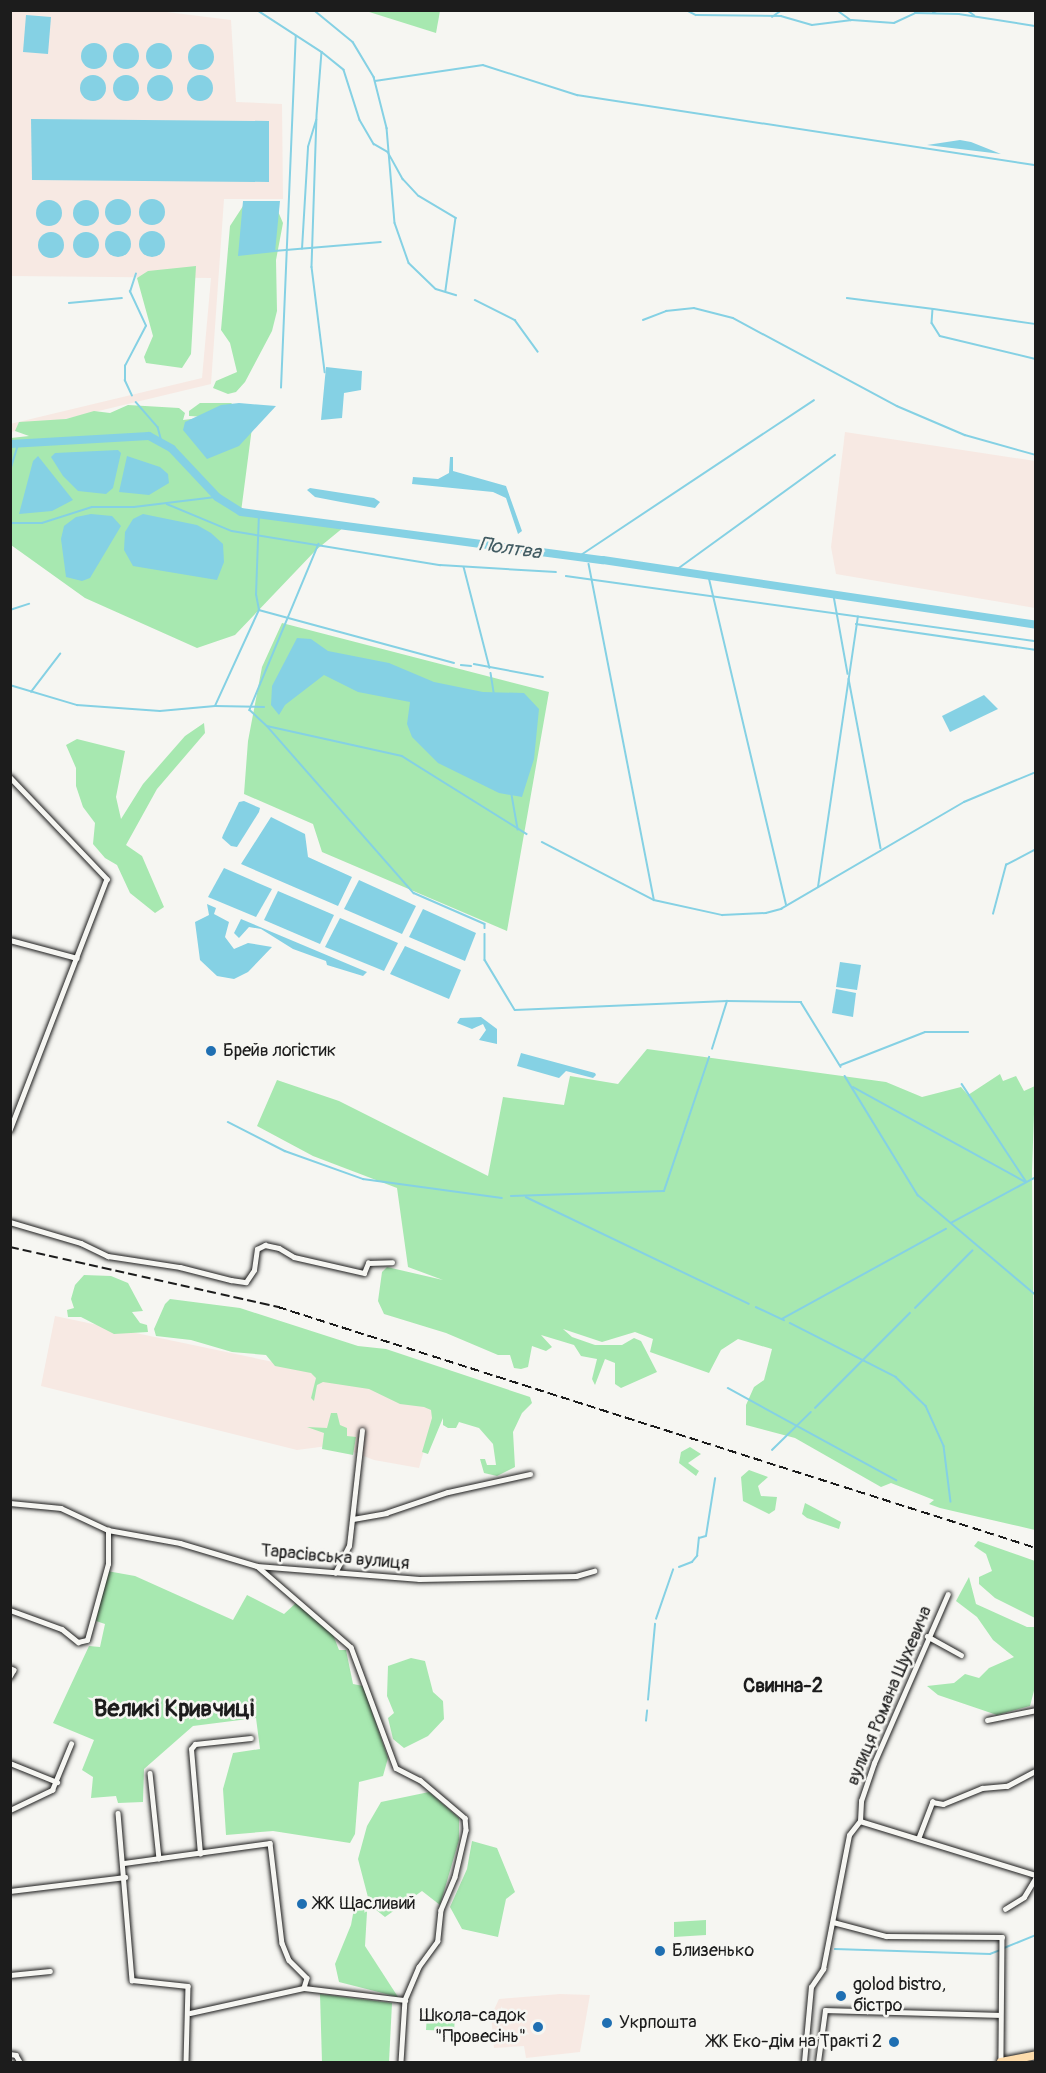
<!DOCTYPE html>
<meta charset="utf-8">
<style>
body{margin:0}
#map{position:relative;width:1046px;height:2073px;overflow:hidden;background:#f6f6f2;font-family:Pangolin,sans-serif}
div>[style]{position:absolute}
.built>*{inset:0;background:#f7e9e3}
.green>*{inset:0;background:#a7e8b0}
.water>*{inset:0;background:#85d1e4}
.round{border-radius:50%}
.stream>*{height:1.5px;margin:-0.75px;padding:0 0.75px;transform-origin:0.75px;border-radius:0.75px;background:#85d1e4}
.river>*{height:8px;margin:-4px;padding:0 4px;transform-origin:4px;border-radius:4px;background:#85d1e4}
.roads{filter:drop-shadow(0 0 2px #1c1c1c) drop-shadow(0 0 2px #1c1c1c)}
.minor>*{height:4.5px;margin:-2.25px;padding:0 2.25px;transform-origin:2.25px;border-radius:2.25px;background:#f6f6f2}
.primary>*{height:8px;margin:-4px;padding:0 4px;transform-origin:4px;border-radius:4px;background:#fddcac}
.rail>*{height:1.5px;margin-top:-0.75px;transform-origin:0;background:repeating-linear-gradient(90deg,#1c1c1c 0 9px,transparent 0 13.5px)}
.dots>*{width:16px;height:16px;translate:-50% -50%;box-sizing:border-box;border:3px solid #f6f6f2;border-radius:50%}
span{translate:-50% -50%;white-space:nowrap;text-align:center;line-height:1.15;-webkit-text-stroke:5px #f6f6f2;paint-order:stroke}
.poi-label{font-size:18px;color:#1c1c1c}
.left{translate:0 -50%;text-align:left}
.right{translate:-100% -50%;text-align:right}
.street-label{font-size:18px;color:#1c1c1c}
.water-label{font-size:20px;color:#415b62;font-style:italic}
.neighbourhood-label{font-size:20px;color:#1c1c1c;font-weight:700}
.district-label{font-size:24px;color:#1c1c1c;font-weight:700}
.frame{position:absolute;inset:0;border:12px solid #1c1c1c;pointer-events:none}
</style>
<div id="map">
<div class="built">
<div style="clip-path:polygon(151px 10px,231px 20px,236px 102px,282px 104px,283px 199px,224px 199px,211px 384px,11px 432px,10px 424px,202px 378px,211px 278px,11px 276px,11px 11px)"></div>
<div style="clip-path:polygon(845px 432px,1035px 461px,1035px 608px,836px 574px,831px 547px)"></div>
<div style="clip-path:polygon(55px 1316px,297px 1367px,436px 1407px,419px 1468px,374px 1460px,335px 1445px,297px 1450px,41px 1386px)"></div>
<div style="clip-path:polygon(560px 1994px,590px 1995px,580px 2052px,526px 2058px,524px 2046px,494px 2048px,491px 2016px,499px 1999px)"></div>
</div>
<div class="green">
<div style="clip-path:polygon(366px 11px,440px 11px,436px 33px)"></div>
<div style="clip-path:polygon(274px 202px,283px 223px,276px 260px,277px 311px,272px 331px,245px 382px,236px 392px,228px 394px,213px 388px,216px 381px,237px 372px,230px 343px,221px 330px,230px 226px,245px 203px)"></div>
<div style="clip-path:polygon(196px 266px,191px 354px,182px 368px,146px 363px,144px 357px,153px 336px,137px 278px,148px 271px)"></div>
<div style="clip-path:polygon(200px 403px,231px 403px,253px 420px,241px 512px,344px 527px,316px 550px,235px 635px,197px 648px,85px 598px,11px 545px,11px 438px,29px 436px,15px 431px,19px 422px,66px 419px,94px 411px,110px 413px,128px 405px,179px 408px,185px 413px,183px 420px,208px 417px,189px 416px,189px 411px)"></div>
<div style="clip-path:polygon(282px 623px,549px 692px,507px 931px,322px 852px,313px 824px,244px 794px,248px 741px,262px 667px)"></div>
<div style="clip-path:polygon(204px 723px,205px 733px,157px 789px,126px 845px,142px 856px,164px 907px,155px 913px,130px 893px,117px 865px,105px 858px,93px 844px,95px 823px,83px 807px,76px 786px,76px 768px,66px 745px,77px 739px,125px 751px,116px 797px,121px 819px,143px 784px,185px 736px)"></div>
<div style="clip-path:polygon(647px 1049px,886px 1082px,922px 1097px,961px 1087px,968px 1095px,1000px 1074px,1003px 1081px,1016px 1076px,1024px 1091px,1035px 1086px,1032px 1170px,1035px 1530px,940px 1508px,929px 1504px,934px 1500px,891px 1483px,881px 1487px,795px 1438px,746px 1425px,746px 1405px,754px 1387px,764px 1380px,772px 1349px,738px 1339px,721px 1350px,709px 1373px,650px 1352px,653px 1339px,635px 1332px,602px 1342px,563px 1329px,572px 1337px,595px 1345px,622px 1345px,634px 1338px,641px 1341px,657px 1372px,621px 1388px,615px 1384px,615px 1363px,605px 1359px,595px 1385px,592px 1379px,597px 1359px,581px 1356px,574px 1345px,541px 1335px,552px 1347px,546px 1351px,532px 1346px,528px 1367px,521px 1369px,514px 1368px,510px 1355px,498px 1355px,446px 1333px,384px 1314px,378px 1301px,382px 1272px,387px 1267px,443px 1280px,408px 1267px,397px 1188px,313px 1156px,257px 1126px,277px 1080px,339px 1101px,488px 1176px,503px 1097px,564px 1105px,570px 1076px,618px 1084px)"></div>
<div style="clip-path:polygon(84px 1275px,111px 1276px,128px 1283px,143px 1311px,132px 1312px,140px 1323px,147px 1325px,148px 1332px,114px 1334px,81px 1317px,68px 1317px,67px 1310px,74px 1308px,71px 1299px,75px 1285px)"></div>
<div style="clip-path:polygon(170px 1299px,240px 1308px,358px 1346px,386px 1349px,530px 1397px,532px 1403px,522px 1413px,513px 1432px,515px 1467px,497px 1476px,484px 1473px,480px 1459px,485px 1459px,487px 1465px,496px 1465px,493px 1444px,479px 1428px,459px 1422px,456px 1428px,448px 1428px,443px 1425px,443px 1418px,428px 1454px,422px 1452px,432px 1418px,431px 1410px,424px 1407px,400px 1404px,369px 1389px,323px 1382px,317px 1385px,314px 1401px,311px 1398px,316px 1378px,311px 1373px,275px 1366px,266px 1355px,232px 1352px,191px 1340px,156px 1336px,154px 1329px,165px 1304px)"></div>
<div style="clip-path:polygon(331px 1413px,337px 1413px,340px 1425px,347px 1428px,347px 1436px,356px 1437px,353px 1455px,322px 1449px,324px 1433px,307px 1427px,327px 1428px)"></div>
<div style="clip-path:polygon(690px 1447px,701px 1454px,688px 1463px,699px 1471px,696px 1476px,679px 1463px,681px 1452px)"></div>
<div style="clip-path:polygon(749px 1470px,768px 1477px,758px 1486px,761px 1496px,777px 1497px,775px 1510px,769px 1514px,743px 1501px,741px 1477px)"></div>
<div style="clip-path:polygon(805px 1503px,841px 1522px,839px 1529px,807px 1518px,802px 1514px)"></div>
<div style="clip-path:polygon(978px 1541px,1035px 1561px,1035px 1618px,995px 1598px,979px 1584px,979px 1577px,992px 1571px,986px 1554px,974px 1546px)"></div>
<div style="clip-path:polygon(107px 1571px,135px 1576px,233px 1620px,247px 1595px,284px 1614px,297px 1602px,332px 1632px,339px 1650px,346px 1650px,353px 1684px,363px 1686px,388px 1758px,383px 1776px,359px 1782px,355px 1834px,350px 1843px,273px 1831px,226px 1835px,223px 1789px,233px 1753px,260px 1749px,256px 1718px,193px 1726px,144px 1769px,143px 1802px,118px 1803px,116px 1796px,91px 1798px,93px 1777px,82px 1770px,94px 1740px,53px 1723px,89px 1646px,100px 1647px,105px 1624px,96px 1621px)"></div>
<div style="clip-path:polygon(969px 1577px,976px 1604px,1027px 1627px,1035px 1627px,1035px 1687px,1030px 1706px,997px 1715px,938px 1695px,927px 1686px,954px 1683px,965px 1674px,979px 1678px,989px 1668px,1014px 1657px,993px 1640px,977px 1617px,956px 1601px)"></div>
<div style="clip-path:polygon(411px 1658px,425px 1661px,433px 1692px,443px 1701px,444px 1719px,428px 1736px,404px 1748px,393px 1739px,388px 1718px,394px 1713px,387px 1696px,388px 1666px)"></div>
<div style="clip-path:polygon(429px 1792px,459px 1818px,459px 1840px,440px 1905px,422px 1891px,385px 1917px,370px 1905px,358px 1859px,367px 1826px,381px 1802px)"></div>
<div style="clip-path:polygon(472px 1841px,497px 1848px,515px 1892px,506px 1899px,498px 1937px,462px 1929px,450px 1907px,467px 1869px)"></div>
<div style="clip-path:polygon(356px 1898px,367px 1912px,365px 1946px,398px 1997px,339px 1982px,335px 1964px,351px 1925px)"></div>
<div style="clip-path:polygon(706px 1920px,706px 1935px,674px 1937px,674px 1922px)"></div>
<div style="clip-path:polygon(320px 1994px,392px 2003px,389px 2062px,322px 2062px)"></div>
<div style="clip-path:polygon(427px 2015px,455px 2017px,454px 2031px,426px 2030px)"></div>
</div>
<div class="water">
<div style="clip-path:polygon(26px 15px,51px 17px,48px 54px,23px 52px)"></div>
<div class="round" style="left:113px;top:43px;width:26px;height:26px"></div>
<div class="round" style="left:146px;top:43px;width:26px;height:26px"></div>
<div class="round" style="left:81px;top:43px;width:26px;height:26px"></div>
<div class="round" style="left:188px;top:44px;width:26px;height:26px"></div>
<div class="round" style="left:187px;top:75px;width:26px;height:26px"></div>
<div class="round" style="left:80px;top:75px;width:26px;height:26px"></div>
<div class="round" style="left:113px;top:75px;width:26px;height:26px"></div>
<div class="round" style="left:147px;top:75px;width:26px;height:26px"></div>
<div style="clip-path:polygon(31px 119px,269px 121px,269px 182px,32px 180px)"></div>
<div style="clip-path:polygon(960px 140px,971px 142px,1001px 154px,927px 145px)"></div>
<div class="round" style="left:139px;top:199px;width:26px;height:26px"></div>
<div class="round" style="left:105px;top:199px;width:26px;height:26px"></div>
<div class="round" style="left:73px;top:200px;width:26px;height:26px"></div>
<div class="round" style="left:36px;top:200px;width:26px;height:26px"></div>
<div style="clip-path:polygon(243px 201px,280px 201px,275px 252px,238px 256px)"></div>
<div class="round" style="left:139px;top:231px;width:26px;height:26px"></div>
<div class="round" style="left:105px;top:231px;width:26px;height:26px"></div>
<div class="round" style="left:73px;top:232px;width:26px;height:26px"></div>
<div class="round" style="left:38px;top:232px;width:26px;height:26px"></div>
<div style="clip-path:polygon(326px 367px,362px 371px,361px 390px,344px 393px,342px 418px,321px 420px)"></div>
<div style="clip-path:polygon(239px 403px,276px 406px,239px 446px,207px 459px,183px 430px,185px 422px,221px 405px)"></div>
<div style="clip-path:polygon(118px 450px,121px 453px,113px 488px,106px 494px,78px 491px,63px 476px,51px 457px,55px 453px)"></div>
<div style="clip-path:polygon(38px 456px,73px 500px,52px 511px,19px 514px,33px 461px)"></div>
<div style="clip-path:polygon(127px 456px,160px 467px,168px 474px,169px 483px,149px 495px,119px 492px)"></div>
<div style="clip-path:polygon(450px 457px,453px 457px,453px 471px,506px 486px,522px 531px,518px 534px,506px 498px,493px 492px,412px 484px,413px 477px,438px 479px,449px 473px)"></div>
<div style="clip-path:polygon(310px 488px,374px 498px,380px 502px,375px 508px,341px 502px,315px 497px,307px 490px)"></div>
<div style="clip-path:polygon(91px 514px,112px 516px,121px 526px,90px 578px,82px 581px,66px 577px,61px 539px,64px 526px,76px 517px)"></div>
<div style="clip-path:polygon(143px 514px,197px 525px,211px 533px,223px 544px,224px 562px,217px 580px,133px 566px,124px 550px,125px 532px,133px 519px)"></div>
<div style="clip-path:polygon(297px 638px,311px 639px,328px 651px,389px 663px,434px 682px,483px 692px,524px 693px,539px 709px,534px 759px,522px 797px,499px 793px,438px 763px,412px 737px,407px 724px,410px 702px,358px 692px,324px 675px,285px 705px,279px 715px,271px 705px,272px 686px)"></div>
<div style="clip-path:polygon(984px 695px,998px 709px,950px 732px,942px 716px)"></div>
<div style="clip-path:polygon(244px 801px,260px 808px,259px 812px,237px 847px,231px 846px,222px 838px,223px 835px,239px 802px)"></div>
<div style="clip-path:polygon(271px 817px,305px 834px,308px 857px,352px 877px,338px 906px,241px 864px)"></div>
<div style="clip-path:polygon(224px 868px,272px 889px,256px 917px,208px 897px)"></div>
<div style="clip-path:polygon(359px 880px,416px 906px,402px 934px,344px 909px)"></div>
<div style="clip-path:polygon(278px 891px,334px 915px,320px 944px,264px 920px)"></div>
<div style="clip-path:polygon(207px 904px,216px 908px,214px 914px,229px 922px,225px 937px,234px 949px,248px 943px,272px 947px,248px 972px,234px 979px,217px 976px,200px 960px,195px 922px,209px 915px)"></div>
<div style="clip-path:polygon(423px 909px,476px 933px,465px 961px,409px 937px)"></div>
<div style="clip-path:polygon(340px 918px,398px 943px,384px 971px,325px 947px)"></div>
<div style="clip-path:polygon(241px 919px,367px 972px,363px 976px,327px 965px,326px 961px,293px 949px,261px 929px,249px 927px,239px 938px,234px 933px)"></div>
<div style="clip-path:polygon(405px 946px,461px 970px,449px 999px,390px 974px)"></div>
<div style="clip-path:polygon(840px 962px,861px 965px,857px 990px,836px 987px)"></div>
<div style="clip-path:polygon(836px 989px,856px 993px,853px 1017px,832px 1013px)"></div>
<div style="clip-path:polygon(481px 1017px,497px 1029px,497px 1044px,479px 1040px,486px 1030px,483px 1024px,472px 1029px,457px 1023px,460px 1018px)"></div>
<div style="clip-path:polygon(521px 1053px,595px 1073px,596px 1075px,593px 1078px,566px 1071px,559px 1078px,517px 1066px)"></div>
</div>
<div class="stream">
<div style="left:257px;top:10px;width:77px;rotate:32.9deg"></div>
<div style="left:322px;top:52px;width:63px;rotate:94.5deg"></div>
<div style="left:314px;top:10px;width:50px;rotate:39.4deg"></div>
<div style="left:353px;top:42px;width:41px;rotate:59deg"></div>
<div style="left:374px;top:77px;width:53px;rotate:75.7deg"></div>
<div style="left:387px;top:128px;width:95px;rotate:85.2deg"></div>
<div style="left:395px;top:223px;width:42px;rotate:70.7deg"></div>
<div style="left:409px;top:263px;width:37px;rotate:44deg"></div>
<div style="left:436px;top:289px;width:21px;rotate:17deg"></div>
<div style="left:686px;top:10px;width:11px;rotate:27deg"></div>
<div style="left:696px;top:15px;width:85px;rotate:0.7deg"></div>
<div style="left:781px;top:16px;width:32px;rotate:16deg"></div>
<div style="left:812px;top:25px;width:40px;rotate:-7.1deg"></div>
<div style="left:852px;top:20px;width:42px;rotate:4.1deg"></div>
<div style="left:894px;top:23px;width:23px;rotate:-25deg"></div>
<div style="left:915px;top:13px;width:44px;rotate:1.3deg"></div>
<div style="left:959px;top:14px;width:78px;rotate:8.9deg"></div>
<div style="left:837px;top:10px;width:17px;rotate:36deg"></div>
<div style="left:967px;top:10px;width:9px;rotate:36deg"></div>
<div style="left:933px;top:13px;width:7px;rotate:-27deg"></div>
<div style="left:772px;top:17px;width:12px;rotate:-35deg"></div>
<div style="left:322px;top:52px;width:28px;rotate:39deg"></div>
<div style="left:344px;top:70px;width:52px;rotate:72.3deg"></div>
<div style="left:360px;top:120px;width:28px;rotate:60deg"></div>
<div style="left:374px;top:144px;width:16px;rotate:30deg"></div>
<div style="left:388px;top:152px;width:31px;rotate:61deg"></div>
<div style="left:403px;top:179px;width:23px;rotate:47deg"></div>
<div style="left:419px;top:196px;width:43px;rotate:30.7deg"></div>
<div style="left:456px;top:218px;width:73px;rotate:97.9deg"></div>
<div style="left:375px;top:81px;width:109px;rotate:-8.4deg"></div>
<div style="left:483px;top:65px;width:99px;rotate:17.7deg"></div>
<div style="left:577px;top:95px;width:464px;rotate:8.7deg"></div>
<div style="left:317px;top:116px;width:151px;rotate:91.9deg"></div>
<div style="left:312px;top:267px;width:106px;rotate:82.9deg"></div>
<div style="left:302px;top:249px;width:102px;rotate:-86.6deg"></div>
<div style="left:308px;top:147px;width:28px;rotate:-73deg"></div>
<div style="left:274px;top:251px;width:107px;rotate:-4.8deg"></div>
<div style="left:847px;top:298px;width:87px;rotate:7.3deg"></div>
<div style="left:933px;top:309px;width:14px;rotate:94deg"></div>
<div style="left:932px;top:323px;width:15px;rotate:58deg"></div>
<div style="left:940px;top:336px;width:99px;rotate:13.5deg"></div>
<div style="left:475px;top:300px;width:45px;rotate:26.6deg"></div>
<div style="left:515px;top:320px;width:39px;rotate:54deg"></div>
<div style="left:69px;top:303px;width:53px;rotate:-5.4deg"></div>
<div style="left:934px;top:309px;width:103px;rotate:8.4deg"></div>
<div style="left:643px;top:320px;width:25px;rotate:-21deg"></div>
<div style="left:666px;top:311px;width:28px;rotate:-6deg"></div>
<div style="left:694px;top:308px;width:40px;rotate:14.4deg"></div>
<div style="left:733px;top:318px;width:186px;rotate:28.2deg"></div>
<div style="left:897px;top:406px;width:74px;rotate:23.1deg"></div>
<div style="left:965px;top:435px;width:74px;rotate:15.7deg"></div>
<div style="left:281px;top:388px;width:352px;rotate:-87.6deg"></div>
<div style="left:132px;top:396px;width:17px;rotate:-115deg"></div>
<div style="left:125px;top:381px;width:15px;rotate:-90deg"></div>
<div style="left:125px;top:366px;width:45px;rotate:-62.3deg"></div>
<div style="left:146px;top:326px;width:38px;rotate:-115deg"></div>
<div style="left:130px;top:292px;width:19px;rotate:-72deg"></div>
<div style="left:136px;top:402px;width:33px;rotate:49deg"></div>
<div style="left:158px;top:427px;width:16px;rotate:75deg"></div>
<div style="left:10px;top:471px;width:28px;rotate:-73deg"></div>
<div style="left:167px;top:504px;width:70px;rotate:22.6deg"></div>
<div style="left:232px;top:531px;width:211px;rotate:9.3deg"></div>
<div style="left:440px;top:565px;width:116px;rotate:3.5deg"></div>
<div style="left:10px;top:523px;width:32px"></div>
<div style="left:42px;top:523px;width:52px;rotate:-17.7deg"></div>
<div style="left:92px;top:507px;width:42px"></div>
<div style="left:134px;top:507px;width:84px;rotate:-6.9deg"></div>
<div style="left:319px;top:544px;width:180px;rotate:112.6deg"></div>
<div style="left:250px;top:710px;width:23px;rotate:43deg"></div>
<div style="left:267px;top:726px;width:138px;rotate:12.5deg"></div>
<div style="left:402px;top:756px;width:147px;rotate:32deg"></div>
<div style="left:578px;top:557px;width:283px;rotate:-33.6deg"></div>
<div style="left:589px;top:564px;width:341px;rotate:79deg"></div>
<div style="left:464px;top:567px;width:104px;rotate:75.6deg"></div>
<div style="left:672px;top:573px;width:201px;rotate:-35.9deg"></div>
<div style="left:566px;top:576px;width:474px;rotate:7.9deg"></div>
<div style="left:709px;top:577px;width:336px;rotate:76.7deg"></div>
<div style="left:834px;top:596px;width:79px;rotate:79.8deg"></div>
<div style="left:10px;top:610px;width:20px;rotate:-18deg"></div>
<div style="left:259px;top:610px;width:202px;rotate:15.2deg"></div>
<div style="left:856px;top:624px;width:182px;rotate:8.2deg"></div>
<div style="left:474px;top:664px;width:70px;rotate:10.7deg"></div>
<div style="left:461px;top:665px;width:10px;rotate:6deg"></div>
<div style="left:491px;top:673px;width:19px;rotate:81deg"></div>
<div style="left:849px;top:679px;width:172px;rotate:79.3deg"></div>
<div style="left:10px;top:685px;width:70px;rotate:16.6deg"></div>
<div style="left:77px;top:705px;width:83px;rotate:4.1deg"></div>
<div style="left:160px;top:711px;width:55px;rotate:-5.2deg"></div>
<div style="left:215px;top:706px;width:106px;rotate:-65.4deg"></div>
<div style="left:259px;top:610px;width:15px;rotate:-101deg"></div>
<div style="left:256px;top:595px;width:80px;rotate:-87.9deg"></div>
<div style="left:31px;top:692px;width:48px;rotate:-52.7deg"></div>
<div style="left:215px;top:706px;width:49px;rotate:1.2deg"></div>
<div style="left:268px;top:727px;width:221px;rotate:48.7deg"></div>
<div style="left:414px;top:893px;width:77px;rotate:23.6deg"></div>
<div style="left:485px;top:924px;width:4px;rotate:90deg"></div>
<div style="left:512px;top:795px;width:35px;rotate:80deg"></div>
<div style="left:542px;top:842px;width:126px;rotate:27.4deg"></div>
<div style="left:654px;top:900px;width:70px;rotate:12.4deg"></div>
<div style="left:722px;top:915px;width:44px;rotate:-2.6deg"></div>
<div style="left:766px;top:913px;width:16px;rotate:-15deg"></div>
<div style="left:781px;top:909px;width:212px;rotate:-30.3deg"></div>
<div style="left:964px;top:802px;width:78px;rotate:-22.6deg"></div>
<div style="left:818px;top:887px;width:273px;rotate:-81.6deg"></div>
<div style="left:993px;top:914px;width:51px;rotate:-75.1deg"></div>
<div style="left:1006px;top:865px;width:34px;rotate:-28deg"></div>
<div style="left:485px;top:934px;width:26px;rotate:90deg"></div>
<div style="left:485px;top:960px;width:58px;rotate:59deg"></div>
<div style="left:515px;top:1010px;width:212px;rotate:-2.4deg"></div>
<div style="left:727px;top:1001px;width:74px;rotate:0.8deg"></div>
<div style="left:801px;top:1002px;width:76px;rotate:58.4deg"></div>
<div style="left:712px;top:1049px;width:50px;rotate:-72.6deg"></div>
<div style="left:841px;top:1065px;width:90px;rotate:-21.4deg"></div>
<div style="left:925px;top:1032px;width:43px"></div>
<div style="left:845px;top:1076px;width:140px;rotate:58.5deg"></div>
<div style="left:918px;top:1195px;width:155px;rotate:40.3deg"></div>
<div style="left:962px;top:1084px;width:116px;rotate:56.6deg"></div>
<div style="left:853px;top:1087px;width:197px;rotate:28.8deg"></div>
<div style="left:228px;top:1122px;width:64px;rotate:27deg"></div>
<div style="left:285px;top:1151px;width:83px;rotate:19.7deg"></div>
<div style="left:363px;top:1179px;width:140px;rotate:7.8deg"></div>
<div style="left:511px;top:1196px;width:153px;rotate:-1.9deg"></div>
<div style="left:664px;top:1191px;width:141px;rotate:-71.4deg"></div>
<div style="left:526px;top:1197px;width:247px;rotate:25.6deg"></div>
<div style="left:951px;top:1223px;width:97px;rotate:-28.4deg"></div>
<div style="left:756px;top:1307px;width:31px;rotate:25deg"></div>
<div style="left:915px;top:1308px;width:81px;rotate:-45deg"></div>
<div style="left:782px;top:1319px;width:187px;rotate:-28.8deg"></div>
<div style="left:790px;top:1323px;width:119px;rotate:27deg"></div>
<div style="left:896px;top:1377px;width:42px;rotate:44deg"></div>
<div style="left:926px;top:1406px;width:44px;rotate:65.8deg"></div>
<div style="left:944px;top:1446px;width:56px;rotate:82.9deg"></div>
<div style="left:728px;top:1388px;width:192px;rotate:28.7deg"></div>
<div style="left:815px;top:1408px;width:134px;rotate:-45deg"></div>
<div style="left:772px;top:1450px;width:54px;rotate:-44.3deg"></div>
<div style="left:679px;top:1567px;width:14px;rotate:-21deg"></div>
<div style="left:692px;top:1562px;width:8px;rotate:-50deg"></div>
<div style="left:697px;top:1556px;width:18px;rotate:-84deg"></div>
<div style="left:699px;top:1538px;width:7px;rotate:-16deg"></div>
<div style="left:706px;top:1536px;width:58px;rotate:-81deg"></div>
<div style="left:656px;top:1619px;width:52px;rotate:-70.9deg"></div>
<div style="left:648px;top:1700px;width:76px;rotate:-84.7deg"></div>
<div style="left:646px;top:1721px;width:10px;rotate:-84deg"></div>
<div style="left:1004px;top:1948px;width:35px;rotate:-22deg"></div>
<div style="left:835px;top:1949px;width:155px;rotate:1.8deg"></div>
<div style="left:990px;top:1954px;width:9px;rotate:-21deg"></div>
</div>
<div class="river">
<div style="left:10px;top:444px;width:139px;rotate:-3.3deg"></div>
<div style="left:149px;top:436px;width:26px;rotate:29deg"></div>
<div style="left:172px;top:449px;width:66px;rotate:46.8deg"></div>
<div style="left:217px;top:497px;width:28px;rotate:32deg"></div>
<div style="left:241px;top:512px;width:365px;rotate:7.6deg"></div>
<div style="left:603px;top:560px;width:438px;rotate:8.5deg"></div>
</div>
<div class="roads">
<div class="minor">
<div style="left:10px;top:777px;width:141px;rotate:46.4deg"></div>
<div style="left:107px;top:879px;width:269px;rotate:111.1deg"></div>
<div style="left:10px;top:940px;width:69px;rotate:15deg"></div>
<div style="left:10px;top:1222px;width:74px;rotate:16.5deg"></div>
<div style="left:81px;top:1243px;width:30px;rotate:26deg"></div>
<div style="left:108px;top:1256px;width:73px;rotate:8.7deg"></div>
<div style="left:180px;top:1267px;width:53px;rotate:14.3deg"></div>
<div style="left:231px;top:1280px;width:15px;rotate:8deg"></div>
<div style="left:246px;top:1282px;width:14px;rotate:-56deg"></div>
<div style="left:254px;top:1270px;width:21px;rotate:-82deg"></div>
<div style="left:257px;top:1249px;width:9px;rotate:-27deg"></div>
<div style="left:265px;top:1245px;width:14px;rotate:12deg"></div>
<div style="left:279px;top:1248px;width:17px;rotate:31deg"></div>
<div style="left:294px;top:1257px;width:72px;rotate:12.9deg"></div>
<div style="left:364px;top:1273px;width:11px;rotate:-68deg"></div>
<div style="left:368px;top:1263px;width:24px;rotate:-2deg"></div>
<div style="left:10px;top:1503px;width:51px;rotate:5.6deg"></div>
<div style="left:61px;top:1508px;width:52px;rotate:25.1deg"></div>
<div style="left:108px;top:1530px;width:73px;rotate:10.2deg"></div>
<div style="left:180px;top:1543px;width:80px;rotate:16.6deg"></div>
<div style="left:257px;top:1566px;width:163px;rotate:4.6deg"></div>
<div style="left:419px;top:1579px;width:157px;rotate:-1.1deg"></div>
<div style="left:576px;top:1576px;width:19px;rotate:-16deg"></div>
<div style="left:353px;top:1519px;width:34px;rotate:-10deg"></div>
<div style="left:386px;top:1513px;width:65px;rotate:-18.7deg"></div>
<div style="left:448px;top:1492px;width:84px;rotate:-12.4deg"></div>
<div style="left:257px;top:1566px;width:124px;rotate:40.8deg"></div>
<div style="left:351px;top:1647px;width:129px;rotate:69.6deg"></div>
<div style="left:396px;top:1768px;width:27px;rotate:27deg"></div>
<div style="left:420px;top:1780px;width:59px;rotate:40.2deg"></div>
<div style="left:465px;top:1818px;width:12px;rotate:85deg"></div>
<div style="left:466px;top:1830px;width:48px;rotate:103.2deg"></div>
<div style="left:455px;top:1877px;width:36px;rotate:113deg"></div>
<div style="left:441px;top:1910px;width:31px;rotate:96deg"></div>
<div style="left:438px;top:1941px;width:32px;rotate:126deg"></div>
<div style="left:419px;top:1967px;width:36px;rotate:113deg"></div>
<div style="left:405px;top:2000px;width:62px;rotate:93.7deg"></div>
<div style="left:335px;top:1573px;width:30px;rotate:-63deg"></div>
<div style="left:349px;top:1546px;width:116px;rotate:-83.6deg"></div>
<div style="left:10px;top:1610px;width:55px;rotate:20.1deg"></div>
<div style="left:62px;top:1629px;width:21px;rotate:39deg"></div>
<div style="left:78px;top:1642px;width:9px;rotate:-13deg"></div>
<div style="left:87px;top:1640px;width:79px;rotate:-74.6deg"></div>
<div style="left:108px;top:1564px;width:34px;rotate:-90deg"></div>
<div style="left:927px;top:1636px;width:39px;rotate:29deg"></div>
<div style="left:10px;top:1668px;width:4px;rotate:27deg"></div>
<div style="left:14px;top:1670px;width:8px;rotate:120deg"></div>
<div style="left:987px;top:1720px;width:50px;rotate:-11.5deg"></div>
<div style="left:10px;top:1763px;width:51px;rotate:22deg"></div>
<div style="left:150px;top:1773px;width:86px;rotate:84deg"></div>
<div style="left:10px;top:1810px;width:47px;rotate:-25.5deg"></div>
<div style="left:52px;top:1790px;width:50px;rotate:-67.6deg"></div>
<div style="left:118px;top:1813px;width:168px;rotate:85.2deg"></div>
<div style="left:132px;top:1980px;width:56px;rotate:6.1deg"></div>
<div style="left:188px;top:1986px;width:76px;rotate:91.5deg"></div>
<div style="left:860px;top:1821px;width:184px;rotate:17.1deg"></div>
<div style="left:918px;top:1839px;width:40px;rotate:-69deg"></div>
<div style="left:932px;top:1802px;width:11px;rotate:10deg"></div>
<div style="left:943px;top:1804px;width:42px;rotate:-22.3deg"></div>
<div style="left:982px;top:1788px;width:25px;rotate:-5deg"></div>
<div style="left:1007px;top:1786px;width:32px;rotate:-28deg"></div>
<div style="left:200px;top:1854px;width:105px;rotate:-94.9deg"></div>
<div style="left:191px;top:1749px;width:6px;rotate:-51deg"></div>
<div style="left:195px;top:1744px;width:56px;rotate:-6.1deg"></div>
<div style="left:124px;top:1863px;width:147px;rotate:-7.8deg"></div>
<div style="left:270px;top:1843px;width:101px;rotate:83.2deg"></div>
<div style="left:282px;top:1943px;width:18px;rotate:68deg"></div>
<div style="left:289px;top:1960px;width:25px;rotate:45deg"></div>
<div style="left:307px;top:1978px;width:10px;rotate:107deg"></div>
<div style="left:10px;top:1891px;width:116px;rotate:-6.9deg"></div>
<div style="left:1005px;top:1909px;width:22px;rotate:-32deg"></div>
<div style="left:1024px;top:1897px;width:23px;rotate:-59deg"></div>
<div style="left:833px;top:1922px;width:55px;rotate:14.8deg"></div>
<div style="left:886px;top:1936px;width:116px;rotate:0.5deg"></div>
<div style="left:1002px;top:1937px;width:125px;rotate:90.5deg"></div>
<div style="left:10px;top:1975px;width:40px;rotate:-5.7deg"></div>
<div style="left:190px;top:2013px;width:117px;rotate:-12.4deg"></div>
<div style="left:304px;top:1988px;width:102px;rotate:6.8deg"></div>
<div style="left:10px;top:2054px;width:6px;rotate:9deg"></div>
<div style="left:16px;top:2055px;width:8px;rotate:60deg"></div>
<div style="left:804px;top:2062px;width:75px;rotate:-84.7deg"></div>
<div style="left:811px;top:1987px;width:22px;rotate:-56deg"></div>
<div style="left:823px;top:1969px;width:136px;rotate:-79deg"></div>
<div style="left:849px;top:1835px;width:18px;rotate:-52deg"></div>
<div style="left:860px;top:1821px;width:20px;rotate:-87deg"></div>
<div style="left:861px;top:1801px;width:40px;rotate:-71.1deg"></div>
<div style="left:874px;top:1763px;width:184px;rotate:-66.4deg"></div>
<div style="left:818px;top:2062px;width:52px;rotate:-82.3deg"></div>
<div style="left:825px;top:2010px;width:175px;rotate:1.6deg"></div>
</div>
<div class="primary">
<div style="left:1001px;top:2062px;width:36px;rotate:-11deg"></div>
</div>
</div>
<div class="rail">
<div style="left:10px;top:1247px;width:275px;rotate:12.6deg"></div>
<div style="left:278px;top:1307px;width:795px;rotate:17.64deg"></div>
</div>
<div class="dots">
<div style="left:211px;top:1051px;background:#1f6fb2"></div>
<div style="left:302px;top:1904px;background:#1f6fb2"></div>
<div style="left:660px;top:1951px;background:#1f6fb2"></div>
<div style="left:841px;top:1996px;background:#1f6fb2"></div>
<div style="left:607px;top:2023px;background:#1f6fb2"></div>
<div style="left:538px;top:2027px;background:#1f6fb2"></div>
<div style="left:894px;top:2042px;background:#1f6fb2"></div>
</div>
<div class="poi-label">
<span class="left" style="left:223px;top:1051px">Брейв логістик</span>
<span class="left" style="left:314px;top:1904px">ЖК Щасливий</span>
<span class="left" style="left:672px;top:1951px">Близенько</span>
<span class="left" style="left:853px;top:1996px">golod bistro,<br>бістро</span>
<span class="right" style="left:526px;top:2027px">Школа-садок<br>"Провесінь"</span>
<span class="left" style="left:619px;top:2023px">Укрпошта</span>
<span class="right" style="left:882px;top:2042px">ЖК Еко-дім на Тракті 2</span>
</div>
<div class="street-label">
<span style="left:335px;top:1558px;rotate:5deg">Тарасівська вулиця</span>
<span style="left:890px;top:1696px;rotate:-67deg">вулиця Романа Шухевича</span>
</div>
<div class="water-label">
<span style="left:510px;top:548px;rotate:8deg">Полтва</span>
</div>
<div class="neighbourhood-label">
<span style="left:783px;top:1685px">Свинна-2</span>
</div>
<div class="district-label">
<span style="left:174px;top:1709px">Великі Кривчиці</span>
</div>
<div class="frame"></div>
</div>
